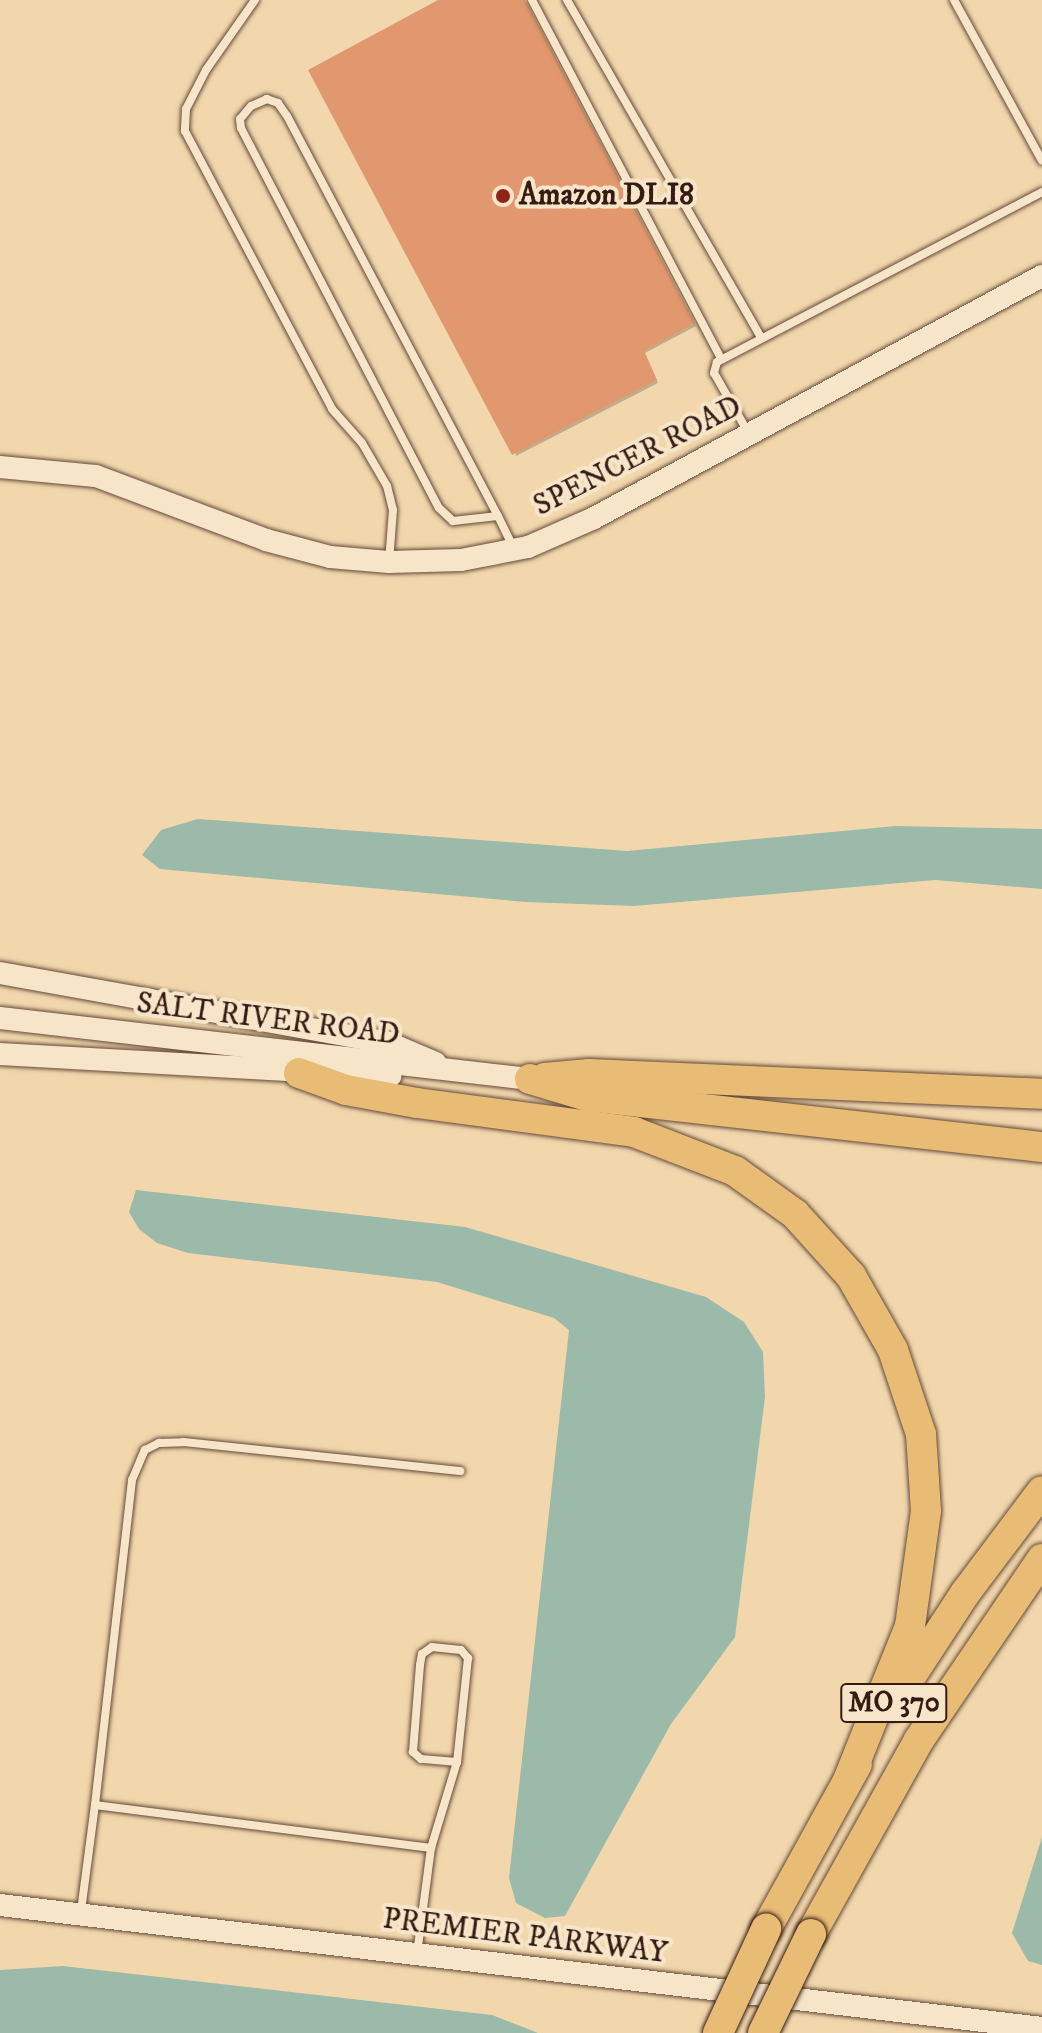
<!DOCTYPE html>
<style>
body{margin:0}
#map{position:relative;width:1042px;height:2033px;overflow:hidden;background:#f2d7ad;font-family:"IM FELL DW Pica",serif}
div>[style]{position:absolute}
.water>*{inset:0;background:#9bbaa9}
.shadow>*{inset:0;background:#0003}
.building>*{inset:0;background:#e2986e}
.roads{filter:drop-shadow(0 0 2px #644a38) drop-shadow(0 0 2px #644a38)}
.lane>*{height:8px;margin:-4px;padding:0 4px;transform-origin:4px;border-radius:4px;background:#f7e5ca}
.secondary>*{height:22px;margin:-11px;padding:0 11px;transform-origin:11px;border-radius:11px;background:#f7e5ca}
.highway>*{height:30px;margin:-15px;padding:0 15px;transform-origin:15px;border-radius:15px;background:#e9bc76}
.bridges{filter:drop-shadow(0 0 2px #351b11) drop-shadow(0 0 2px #351b11)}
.highway-bridge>*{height:30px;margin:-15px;padding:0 15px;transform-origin:15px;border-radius:15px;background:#e9bc76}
.dots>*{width:22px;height:22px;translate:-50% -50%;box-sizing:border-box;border:4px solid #f7e5ca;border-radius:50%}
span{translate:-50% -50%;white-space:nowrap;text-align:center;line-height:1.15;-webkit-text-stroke:8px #f7e5ca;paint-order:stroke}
.shield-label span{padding:2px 6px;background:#f7e5ca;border:2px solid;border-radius:6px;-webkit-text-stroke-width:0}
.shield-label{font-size:28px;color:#351b11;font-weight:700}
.poi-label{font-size:30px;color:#351b11;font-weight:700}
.left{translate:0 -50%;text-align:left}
.street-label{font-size:30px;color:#351b11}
</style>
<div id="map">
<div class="water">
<div style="clip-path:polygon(198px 819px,627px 851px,896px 826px,1042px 829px,1042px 889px,935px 880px,634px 906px,526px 902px,160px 869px,142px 855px,161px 830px)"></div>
<div style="clip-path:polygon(136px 1190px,465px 1227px,706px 1297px,744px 1322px,763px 1352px,765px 1397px,735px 1637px,671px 1724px,565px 1916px,545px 1918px,516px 1903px,509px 1878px,569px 1330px,554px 1318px,437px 1282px,188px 1253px,157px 1243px,139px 1229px,129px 1212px)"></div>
<div style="clip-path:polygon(1042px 1837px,1042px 1965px,1028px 1961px,1012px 1933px)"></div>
<div style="clip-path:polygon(63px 1966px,492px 2015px,538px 2033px,0 2033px,0 1970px)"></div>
</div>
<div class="shadow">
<div style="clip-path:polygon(443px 0,525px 0,696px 326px,645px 353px,658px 383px,516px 456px)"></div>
</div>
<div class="building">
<div style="clip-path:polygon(438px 0,525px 0,695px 323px,644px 351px,657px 380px,512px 455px,308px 70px)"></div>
</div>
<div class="roads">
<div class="lane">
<div style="left:255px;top:0;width:85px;rotate:125deg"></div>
<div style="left:206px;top:70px;width:44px;rotate:117.1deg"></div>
<div style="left:186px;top:109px;width:22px;rotate:93deg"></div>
<div style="left:185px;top:131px;width:314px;rotate:62.1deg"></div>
<div style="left:332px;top:409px;width:45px;rotate:48.6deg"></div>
<div style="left:362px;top:443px;width:50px;rotate:59.8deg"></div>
<div style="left:387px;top:486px;width:25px;rotate:76deg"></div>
<div style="left:393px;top:510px;width:52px;rotate:94.4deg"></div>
<div style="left:532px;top:0;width:405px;rotate:62.2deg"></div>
<div style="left:567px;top:0;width:389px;rotate:60.1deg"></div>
<div style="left:954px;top:0;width:183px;rotate:61.3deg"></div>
<div style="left:749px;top:434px;width:70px;rotate:-119.8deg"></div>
<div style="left:714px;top:373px;width:11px;rotate:-75deg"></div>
<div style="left:717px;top:362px;width:367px;rotate:-27.6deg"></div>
<div style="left:498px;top:516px;width:452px;rotate:-117.8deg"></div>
<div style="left:287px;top:116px;width:16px;rotate:-125deg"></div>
<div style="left:278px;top:103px;width:12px;rotate:-160deg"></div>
<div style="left:267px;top:99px;width:17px;rotate:156deg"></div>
<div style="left:251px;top:106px;width:17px;rotate:130deg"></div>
<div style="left:240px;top:119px;width:9px;rotate:84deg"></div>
<div style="left:241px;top:128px;width:428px;rotate:62.5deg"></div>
<div style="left:439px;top:508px;width:19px;rotate:43deg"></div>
<div style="left:453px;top:521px;width:45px;rotate:-6.3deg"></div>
<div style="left:498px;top:516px;width:37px;rotate:64deg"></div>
<div style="left:95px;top:1805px;width:327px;rotate:-83.5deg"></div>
<div style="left:132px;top:1480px;width:33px;rotate:-67deg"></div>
<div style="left:145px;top:1450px;width:16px;rotate:-27deg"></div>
<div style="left:159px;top:1443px;width:24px;rotate:-2deg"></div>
<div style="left:183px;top:1442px;width:279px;rotate:6deg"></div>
<div style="left:81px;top:1911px;width:107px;rotate:-82.5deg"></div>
<div style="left:95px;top:1805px;width:339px;rotate:7.3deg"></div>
<div style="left:431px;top:1848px;width:90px;rotate:-73.2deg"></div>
<div style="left:457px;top:1762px;width:36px;rotate:-175deg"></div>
<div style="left:421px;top:1759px;width:11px;rotate:-139deg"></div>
<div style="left:413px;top:1752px;width:87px;rotate:-85.4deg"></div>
<div style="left:420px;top:1665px;width:11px;rotate:-80deg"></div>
<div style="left:422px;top:1654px;width:12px;rotate:-35deg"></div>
<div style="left:432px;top:1647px;width:29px;rotate:6deg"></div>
<div style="left:461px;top:1650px;width:11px;rotate:49deg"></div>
<div style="left:468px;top:1658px;width:105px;rotate:96deg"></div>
<div style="left:417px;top:1954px;width:107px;rotate:-82.5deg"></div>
</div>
<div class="secondary">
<div style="left:0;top:467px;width:96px;rotate:5.4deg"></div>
<div style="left:96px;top:476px;width:182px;rotate:20.6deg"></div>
<div style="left:266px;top:540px;width:66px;rotate:14.9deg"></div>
<div style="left:330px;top:557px;width:59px;rotate:4.8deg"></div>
<div style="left:389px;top:562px;width:72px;rotate:-1.6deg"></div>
<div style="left:461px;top:560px;width:68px;rotate:-11deg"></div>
<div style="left:528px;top:547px;width:72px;rotate:-23.7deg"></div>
<div style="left:594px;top:518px;width:509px;rotate:-28.38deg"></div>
<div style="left:0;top:973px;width:395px;rotate:10.2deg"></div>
<div style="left:389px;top:1043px;width:51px;rotate:23.1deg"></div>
<div style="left:0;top:1018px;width:533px;rotate:6.57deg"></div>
<div style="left:0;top:1054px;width:391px;rotate:3.2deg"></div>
<div style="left:0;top:1905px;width:1049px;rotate:6.73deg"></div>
</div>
<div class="highway">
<div style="left:299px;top:1073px;width:50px;rotate:19.9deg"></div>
<div style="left:346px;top:1090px;width:72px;rotate:10.4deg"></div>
<div style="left:417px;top:1103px;width:219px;rotate:7.6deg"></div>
<div style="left:634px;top:1132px;width:108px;rotate:21.1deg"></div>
<div style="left:735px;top:1171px;width:74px;rotate:35.6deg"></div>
<div style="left:795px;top:1214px;width:84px;rotate:47.9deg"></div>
<div style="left:851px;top:1276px;width:85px;rotate:60.4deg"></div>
<div style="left:893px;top:1350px;width:89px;rotate:71.6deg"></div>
<div style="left:921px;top:1434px;width:77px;rotate:86.3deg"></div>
<div style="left:926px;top:1511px;width:116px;rotate:97.9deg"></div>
<div style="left:910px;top:1626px;width:166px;rotate:111.9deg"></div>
<div style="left:545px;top:1078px;width:44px;rotate:-5.2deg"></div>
<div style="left:589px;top:1074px;width:453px;rotate:2.5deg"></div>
<div style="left:530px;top:1079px;width:59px;rotate:16.6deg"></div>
<div style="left:587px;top:1096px;width:458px;rotate:6.4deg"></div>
<div style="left:892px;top:1705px;width:135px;rotate:-56.8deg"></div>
<div style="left:966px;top:1592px;width:126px;rotate:-53deg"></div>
<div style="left:766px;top:1929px;width:188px;rotate:-61.1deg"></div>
<div style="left:811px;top:1934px;width:222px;rotate:-60.9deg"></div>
<div style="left:919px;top:1740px;width:219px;rotate:-55.8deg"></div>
</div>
</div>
<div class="bridges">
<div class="highway-bridge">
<div style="left:718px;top:2033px;width:115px;rotate:-65.2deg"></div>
<div style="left:763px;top:2033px;width:110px;rotate:-64.1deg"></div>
</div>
</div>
<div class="dots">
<div style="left:503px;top:196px;background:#8f2418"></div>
</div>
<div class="shield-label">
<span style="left:894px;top:1703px">MO 370</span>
</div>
<div class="poi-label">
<span class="left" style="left:519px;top:196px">Amazon DLI8</span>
</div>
<div class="street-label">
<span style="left:638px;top:457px;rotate:-27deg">SPENCER ROAD</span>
<span style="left:268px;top:1020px;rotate:7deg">SALT RIVER ROAD</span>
<span style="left:525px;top:1937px;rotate:7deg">PREMIER PARKWAY</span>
</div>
</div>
